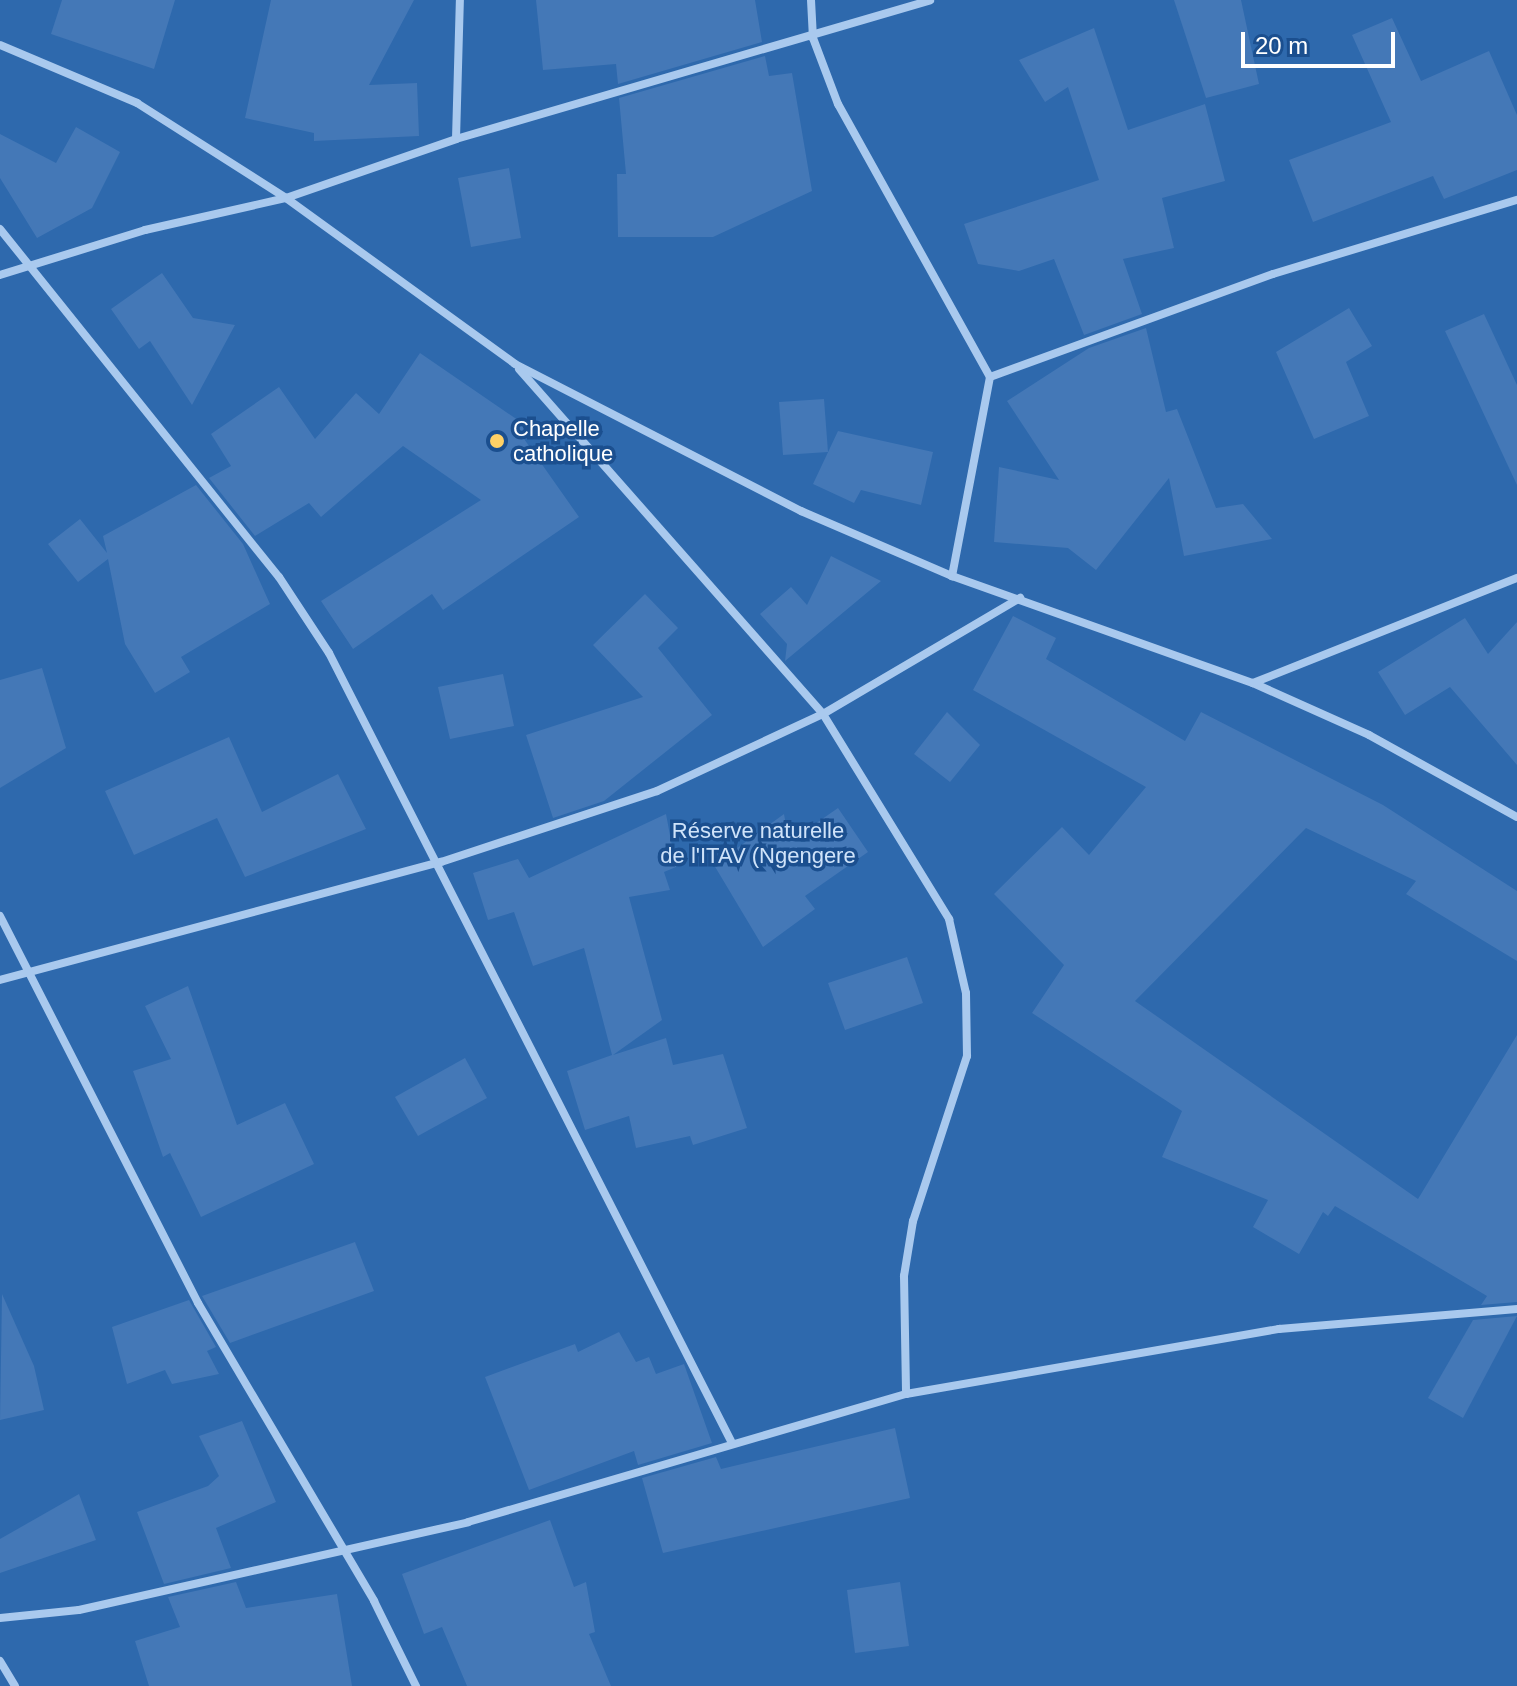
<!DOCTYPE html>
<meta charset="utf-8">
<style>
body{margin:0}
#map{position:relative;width:1517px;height:1686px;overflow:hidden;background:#1b4f8f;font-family:Arial,sans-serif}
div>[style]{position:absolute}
.green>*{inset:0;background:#2e69ad}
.building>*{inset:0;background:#4478b7}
.street>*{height:8px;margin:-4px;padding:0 4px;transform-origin:4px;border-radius:4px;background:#a9c9ee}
.dots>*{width:22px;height:22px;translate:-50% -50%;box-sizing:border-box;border:4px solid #1b4f8f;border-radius:50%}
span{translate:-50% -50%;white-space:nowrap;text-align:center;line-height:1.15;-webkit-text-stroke:7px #1b4f8f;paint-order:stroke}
.poi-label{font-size:22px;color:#fff}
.left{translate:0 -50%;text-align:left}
.park-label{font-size:22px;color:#cfe3fa}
.scale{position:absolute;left:1241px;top:32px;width:154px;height:36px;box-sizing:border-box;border:4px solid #fff;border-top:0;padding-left:10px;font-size:24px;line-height:28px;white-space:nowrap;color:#fff;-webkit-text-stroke:6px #1b4f8f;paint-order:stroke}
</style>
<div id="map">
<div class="green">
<div style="clip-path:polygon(0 0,1517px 0,1517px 1686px,0 1686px)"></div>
</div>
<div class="building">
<div style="clip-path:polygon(62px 0,175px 0,154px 69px,51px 34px)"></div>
<div style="clip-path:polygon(271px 0,414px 0,369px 85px,417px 83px,419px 136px,314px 141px,314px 133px,245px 118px)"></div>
<div style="clip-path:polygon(536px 0,755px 0,762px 42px,618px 84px,616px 64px,543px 70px)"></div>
<div style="clip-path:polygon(1174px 0,1241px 0,1259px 84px,1206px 98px)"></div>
<div style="clip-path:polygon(1392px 18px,1421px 81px,1489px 51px,1517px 115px,1517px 170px,1444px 199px,1433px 176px,1313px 222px,1289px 160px,1391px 122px,1352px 35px)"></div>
<div style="clip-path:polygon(1094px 28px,1128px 130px,1205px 104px,1225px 181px,1162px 198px,1174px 248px,1123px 259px,1142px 314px,1084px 335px,1054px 259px,1019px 271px,978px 264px,964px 224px,1099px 180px,1068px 87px,1045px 102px,1019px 60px)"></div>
<div style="clip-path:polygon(765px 56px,769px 76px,792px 73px,812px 191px,713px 237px,618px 237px,617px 174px,626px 174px,619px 98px)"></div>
<div style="clip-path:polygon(76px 127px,120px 152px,92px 208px,37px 238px,0 178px,0 134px,56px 163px)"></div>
<div style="clip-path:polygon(509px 168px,521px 238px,471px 247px,458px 178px)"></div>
<div style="clip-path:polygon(162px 273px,193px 318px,235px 325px,192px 405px,150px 341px,139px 349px,111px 309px)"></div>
<div style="clip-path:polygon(1349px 308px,1372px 346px,1346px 362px,1369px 416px,1314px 439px,1276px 352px)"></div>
<div style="clip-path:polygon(1484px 314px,1517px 385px,1517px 485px,1445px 331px)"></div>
<div style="clip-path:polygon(1146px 328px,1166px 412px,1177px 409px,1216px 508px,1243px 504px,1272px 539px,1184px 556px,1169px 478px,1096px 570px,1068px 548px,994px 542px,999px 467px,1059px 480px,1007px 401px,1089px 348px)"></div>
<div style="clip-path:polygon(420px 353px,528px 427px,522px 436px,579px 517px,443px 610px,432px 594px,353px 649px,321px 601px,481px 500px,403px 446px,321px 517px,309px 503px,255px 536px,209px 478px,231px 466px,211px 434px,279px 387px,315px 439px,356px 393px,379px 414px)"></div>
<div style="clip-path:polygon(824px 399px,828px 452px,783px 455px,779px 402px)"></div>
<div style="clip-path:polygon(838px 431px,933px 452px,921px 505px,861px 490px,854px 503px,813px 484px)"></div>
<div style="clip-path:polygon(196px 485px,243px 544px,270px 604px,181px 657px,190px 672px,155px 693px,125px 644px,108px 559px,78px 582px,48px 544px,80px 519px,107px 553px,103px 536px)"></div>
<div style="clip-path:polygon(831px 556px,881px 581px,785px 661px,787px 644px,760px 614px,791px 587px,807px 605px)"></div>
<div style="clip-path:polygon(645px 594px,678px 628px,658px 648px,712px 715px,604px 801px,553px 818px,526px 735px,643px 697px,593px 645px)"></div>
<div style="clip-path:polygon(1013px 616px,1056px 638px,1046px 659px,1185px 741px,1201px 712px,1383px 805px,1517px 891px,1517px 961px,1406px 894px,1416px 881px,1306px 828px,1135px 1001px,1418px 1199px,1517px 1035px,1517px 1302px,1481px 1305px,1487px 1296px,1335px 1206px,1328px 1216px,1323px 1212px,1299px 1254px,1253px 1227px,1268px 1200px,1162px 1157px,1182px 1111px,1032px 1013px,1064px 965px,994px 894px,1062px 827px,1089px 855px,1146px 787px,973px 690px)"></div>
<div style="clip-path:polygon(1465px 618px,1488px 654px,1517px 622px,1517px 765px,1450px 687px,1405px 715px,1378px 672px)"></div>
<div style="clip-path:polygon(42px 668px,66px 748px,0 788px,0 680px)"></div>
<div style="clip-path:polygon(503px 674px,514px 726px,450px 739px,438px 687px)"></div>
<div style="clip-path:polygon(947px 712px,980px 745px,950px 782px,914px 754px)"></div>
<div style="clip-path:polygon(229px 737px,262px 812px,338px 774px,366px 829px,245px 877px,217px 818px,134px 855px,105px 791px)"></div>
<div style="clip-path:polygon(838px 808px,868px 852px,805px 896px,815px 909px,763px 947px,714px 865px,784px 814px,789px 842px)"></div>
<div style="clip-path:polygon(666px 814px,676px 867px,664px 872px,670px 890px,629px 897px,662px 1020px,613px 1055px,666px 1038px,673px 1065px,723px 1054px,747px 1128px,693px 1145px,690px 1136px,636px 1148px,629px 1116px,585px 1130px,567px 1071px,612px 1055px,584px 948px,533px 966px,514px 912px,488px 920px,473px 873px,518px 859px,529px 878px)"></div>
<div style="clip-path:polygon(907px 957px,923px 1003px,845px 1030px,828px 983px)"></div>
<div style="clip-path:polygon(188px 986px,237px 1125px,285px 1103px,314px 1164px,201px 1217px,170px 1153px,163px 1157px,133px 1071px,171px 1059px,145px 1006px)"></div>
<div style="clip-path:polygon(465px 1058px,487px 1098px,418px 1136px,395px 1097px)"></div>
<div style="clip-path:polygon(355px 1242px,374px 1291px,230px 1343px,202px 1296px)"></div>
<div style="clip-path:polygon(2px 1294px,34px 1366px,44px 1410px,0 1420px)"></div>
<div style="clip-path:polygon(189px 1300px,216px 1347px,207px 1351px,219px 1374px,172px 1384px,165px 1370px,127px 1384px,112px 1327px)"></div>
<div style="clip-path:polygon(1517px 1316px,1463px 1418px,1428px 1398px,1473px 1320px)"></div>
<div style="clip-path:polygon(619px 1332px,636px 1362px,649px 1357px,656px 1374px,684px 1364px,712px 1443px,638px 1465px,634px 1451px,529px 1490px,485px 1377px,575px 1344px,578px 1352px)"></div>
<div style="clip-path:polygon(242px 1421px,276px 1502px,216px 1528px,231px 1568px,164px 1584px,137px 1512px,208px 1486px,219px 1476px,199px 1436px)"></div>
<div style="clip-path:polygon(895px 1428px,910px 1498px,663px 1553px,642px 1478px,716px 1457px,721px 1469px)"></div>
<div style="clip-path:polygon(79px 1494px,96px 1540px,0 1573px,0 1539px)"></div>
<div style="clip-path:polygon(550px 1520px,574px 1587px,586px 1582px,595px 1632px,589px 1634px,611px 1686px,467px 1686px,442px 1627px,424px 1634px,402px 1574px)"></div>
<div style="clip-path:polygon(236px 1582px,246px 1608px,337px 1594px,352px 1686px,149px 1686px,135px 1641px,180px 1627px,168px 1597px)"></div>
<div style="clip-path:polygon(900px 1582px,909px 1646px,855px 1653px,847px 1590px)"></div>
</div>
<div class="street">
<div style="left:811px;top:0;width:38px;rotate:87deg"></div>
<div style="left:813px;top:38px;width:71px;rotate:69.3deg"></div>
<div style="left:838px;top:104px;width:312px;rotate:60.9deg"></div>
<div style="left:990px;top:377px;width:203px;rotate:100.8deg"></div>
<div style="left:0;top:45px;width:149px;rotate:22.9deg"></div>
<div style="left:137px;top:103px;width:177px;rotate:32.5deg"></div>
<div style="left:286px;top:198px;width:283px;rotate:35.9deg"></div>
<div style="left:515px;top:364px;width:322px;rotate:27.2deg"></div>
<div style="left:801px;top:511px;width:164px;rotate:23.3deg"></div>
<div style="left:952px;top:576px;width:319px;rotate:19.6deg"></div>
<div style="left:1253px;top:683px;width:127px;rotate:24.1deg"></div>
<div style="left:1369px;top:735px;width:169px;rotate:29deg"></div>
<div style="left:456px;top:139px;width:139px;rotate:-88.4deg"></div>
<div style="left:0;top:229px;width:446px;rotate:51.3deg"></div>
<div style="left:279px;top:577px;width:91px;rotate:56.7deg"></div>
<div style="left:329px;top:653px;width:885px;rotate:62.97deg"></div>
<div style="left:0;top:275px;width:152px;rotate:-17.2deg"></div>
<div style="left:145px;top:230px;width:145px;rotate:-12.8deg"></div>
<div style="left:286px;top:198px;width:180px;rotate:-19.1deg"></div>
<div style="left:456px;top:139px;width:494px;rotate:-16.3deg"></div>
<div style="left:519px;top:369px;width:460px;rotate:48.6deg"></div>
<div style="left:823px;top:714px;width:241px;rotate:58.4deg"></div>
<div style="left:949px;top:919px;width:76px;rotate:77.1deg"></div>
<div style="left:966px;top:993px;width:63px;rotate:89.1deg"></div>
<div style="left:967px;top:1056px;width:174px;rotate:108.1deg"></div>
<div style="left:913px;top:1221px;width:56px;rotate:99.3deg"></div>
<div style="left:904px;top:1276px;width:118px;rotate:89deg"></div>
<div style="left:990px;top:377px;width:301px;rotate:-20deg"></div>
<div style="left:1273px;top:274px;width:255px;rotate:-16.9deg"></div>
<div style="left:1253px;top:683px;width:284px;rotate:-21.7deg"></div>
<div style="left:0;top:916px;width:435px;rotate:62.9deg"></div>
<div style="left:198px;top:1303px;width:346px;rotate:59.4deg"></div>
<div style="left:374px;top:1601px;width:95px;rotate:63.7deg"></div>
<div style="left:0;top:980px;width:457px;rotate:-15deg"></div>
<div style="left:441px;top:862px;width:227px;rotate:-18.2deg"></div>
<div style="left:657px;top:791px;width:183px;rotate:-24.9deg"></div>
<div style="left:823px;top:714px;width:229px;rotate:-30.5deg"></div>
<div style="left:0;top:1618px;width:79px;rotate:-5.8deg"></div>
<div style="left:79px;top:1610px;width:399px;rotate:-12.7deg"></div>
<div style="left:468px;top:1522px;width:456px;rotate:-16.3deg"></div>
<div style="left:906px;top:1394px;width:379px;rotate:-9.9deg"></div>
<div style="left:1279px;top:1329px;width:239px;rotate:-4.8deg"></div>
<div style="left:0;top:1661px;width:29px;rotate:59deg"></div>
</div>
<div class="dots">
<div style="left:497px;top:441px;background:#ffd166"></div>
</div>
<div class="poi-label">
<span class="left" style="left:513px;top:441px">Chapelle<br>catholique</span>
</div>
<div class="park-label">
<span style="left:758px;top:843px">Réserve naturelle<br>de l'ITAV (Ngengere</span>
</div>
<div class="scale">20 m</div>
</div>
